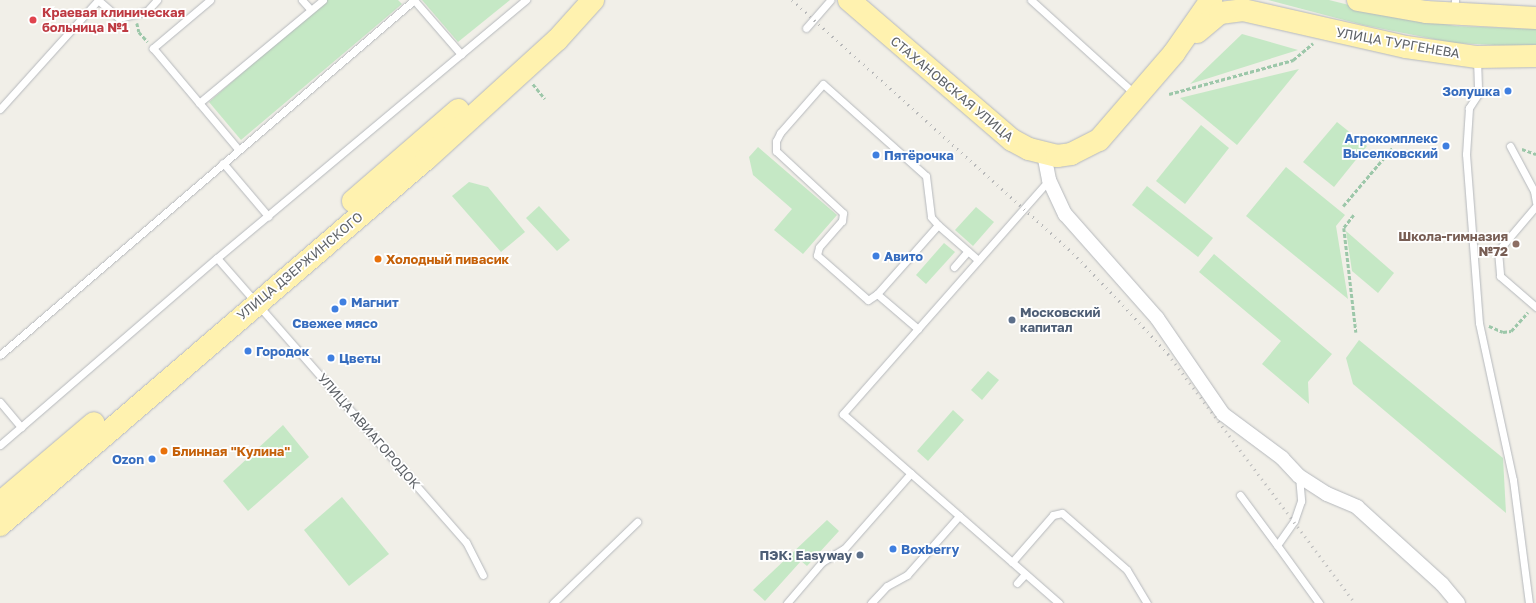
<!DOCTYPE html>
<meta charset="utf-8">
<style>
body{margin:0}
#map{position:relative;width:1536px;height:603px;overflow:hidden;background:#f1efe8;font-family:"Golos Text",sans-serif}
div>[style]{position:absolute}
.green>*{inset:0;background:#c5e8c5}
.path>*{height:2.5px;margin-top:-1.25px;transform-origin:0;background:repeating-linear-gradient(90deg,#9cc7a9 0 4px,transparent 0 6px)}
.roads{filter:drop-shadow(0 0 1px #b5b8bc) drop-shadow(0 0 1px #b5b8bc)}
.lane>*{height:7px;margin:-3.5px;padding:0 3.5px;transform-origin:3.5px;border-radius:3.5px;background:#fff}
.street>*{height:14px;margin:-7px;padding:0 7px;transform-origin:7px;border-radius:7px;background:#fff}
.primary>*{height:22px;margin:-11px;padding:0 11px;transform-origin:11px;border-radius:11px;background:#fff2af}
.rail>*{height:3px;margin-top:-1.5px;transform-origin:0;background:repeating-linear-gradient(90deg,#b6b7b8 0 1px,transparent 0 6px)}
.dots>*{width:11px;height:11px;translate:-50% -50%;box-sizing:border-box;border:2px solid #fff;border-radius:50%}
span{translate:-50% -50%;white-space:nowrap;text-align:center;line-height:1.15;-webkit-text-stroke:3.5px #fff;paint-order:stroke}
.health-label{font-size:13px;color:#be3a42;font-weight:700}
.left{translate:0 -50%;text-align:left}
.street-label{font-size:13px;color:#5f6368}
.shop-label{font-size:13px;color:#366cbe;font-weight:700}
.right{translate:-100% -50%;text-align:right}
.education-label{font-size:13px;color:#785e54;font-weight:700}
.food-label{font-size:13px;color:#c56008;font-weight:700}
.service-label{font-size:13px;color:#4e5e75;font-weight:700}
</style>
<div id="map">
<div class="green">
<div style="clip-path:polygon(325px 0,398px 0,402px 4px,241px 140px,209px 102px)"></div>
<div style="clip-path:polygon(422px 0,510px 0,458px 42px)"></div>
<div style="clip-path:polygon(1268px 0,1329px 0,1365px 9px,1455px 26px,1536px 29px,1536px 47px,1454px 43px,1363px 25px)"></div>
<div style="clip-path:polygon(1242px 34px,1298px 50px,1190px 84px)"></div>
<div style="clip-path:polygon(1299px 69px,1237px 145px,1180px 98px)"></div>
<div style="clip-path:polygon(1337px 122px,1367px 146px,1334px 187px,1303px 162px)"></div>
<div style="clip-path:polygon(1201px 125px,1229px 148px,1185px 204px,1156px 181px)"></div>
<div style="clip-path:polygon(758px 147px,837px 215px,803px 254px,774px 230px,792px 209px,753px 175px,749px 157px)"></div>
<div style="clip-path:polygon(1286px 167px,1345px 215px,1336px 226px,1348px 299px,1246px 216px)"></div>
<div style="clip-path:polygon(469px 182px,488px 187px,525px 232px,501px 252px,452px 196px)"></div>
<div style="clip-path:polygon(1147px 186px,1213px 238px,1198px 257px,1132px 205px)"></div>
<div style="clip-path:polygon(539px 206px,570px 240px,557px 251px,526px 218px)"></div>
<div style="clip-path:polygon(976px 207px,994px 222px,973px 246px,955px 230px)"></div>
<div style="clip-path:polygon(1346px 231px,1394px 273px,1378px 293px,1352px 271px)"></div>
<div style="clip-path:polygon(944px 243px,955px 252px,926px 284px,916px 275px)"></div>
<div style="clip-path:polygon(1214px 254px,1332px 354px,1308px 382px,1309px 404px,1262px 364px,1281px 341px,1199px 272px)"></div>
<div style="clip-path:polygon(1359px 340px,1503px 458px,1506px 513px,1353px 384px,1346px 358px)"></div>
<div style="clip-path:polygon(988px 371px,999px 380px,982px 400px,971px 390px)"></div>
<div style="clip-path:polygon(953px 410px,964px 420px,928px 461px,917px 451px)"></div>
<div style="clip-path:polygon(283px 425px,309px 457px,248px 511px,223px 481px)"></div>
<div style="clip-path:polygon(342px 497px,389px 554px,349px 586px,304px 530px)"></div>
<div style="clip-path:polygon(827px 520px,839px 531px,807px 566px,801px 561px,765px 601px,753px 590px)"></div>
</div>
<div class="path">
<div style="left:137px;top:23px;width:9px;rotate:77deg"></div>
<div style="left:139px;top:32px;width:13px;rotate:48deg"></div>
<div style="left:533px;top:84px;width:19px;rotate:51deg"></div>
<div style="left:1169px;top:94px;width:129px;rotate:-15.3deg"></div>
<div style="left:1293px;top:60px;width:26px;rotate:-40deg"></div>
<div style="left:1522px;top:149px;width:15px;rotate:20deg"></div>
<div style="left:1343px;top:206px;width:77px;rotate:-49.7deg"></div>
<div style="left:1354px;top:215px;width:16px;rotate:128deg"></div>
<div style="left:1344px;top:228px;width:105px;rotate:83.4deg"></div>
<div style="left:1489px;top:326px;width:15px;rotate:23deg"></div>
<div style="left:1503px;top:332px;width:8px;rotate:-7deg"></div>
<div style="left:1511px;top:331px;width:25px;rotate:-48deg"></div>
</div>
<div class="roads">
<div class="lane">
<div style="left:98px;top:0;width:28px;rotate:41deg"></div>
<div style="left:119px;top:18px;width:29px;rotate:-14deg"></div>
<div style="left:147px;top:11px;width:15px;rotate:-48deg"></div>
<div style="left:210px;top:0;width:75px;rotate:139.9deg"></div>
<div style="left:153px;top:48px;width:133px;rotate:49.9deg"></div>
<div style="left:302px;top:0;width:13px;rotate:48deg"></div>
<div style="left:414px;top:0;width:72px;rotate:49deg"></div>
<div style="left:1031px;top:0;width:142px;rotate:42.1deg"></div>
<div style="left:1454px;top:12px;width:12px;rotate:-85deg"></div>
<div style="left:806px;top:28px;width:37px;rotate:-49deg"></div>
<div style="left:1477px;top:59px;width:35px;rotate:88deg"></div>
<div style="left:1478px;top:94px;width:17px;rotate:123deg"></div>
<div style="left:1469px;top:108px;width:46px;rotate:93.7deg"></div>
<div style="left:1466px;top:154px;width:169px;rotate:85.6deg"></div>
<div style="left:1479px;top:323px;width:161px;rotate:77.8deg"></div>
<div style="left:1513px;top:480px;width:124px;rotate:82.6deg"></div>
<div style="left:199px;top:103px;width:161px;rotate:-39.7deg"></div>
<div style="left:0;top:109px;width:147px;rotate:-48deg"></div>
<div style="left:1510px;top:146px;width:51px;rotate:61.9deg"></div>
<div style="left:1534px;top:191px;width:11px;rotate:80deg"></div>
<div style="left:223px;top:163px;width:70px;rotate:49.7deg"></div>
<div style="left:1049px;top:180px;width:312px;rotate:131.4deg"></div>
<div style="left:843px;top:414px;width:287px;rotate:41.2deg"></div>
<div style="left:1536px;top:206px;width:59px;rotate:130.2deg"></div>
<div style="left:1498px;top:251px;width:25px;rotate:85deg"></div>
<div style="left:1500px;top:276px;width:48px;rotate:40.7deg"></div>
<div style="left:217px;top:258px;width:378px;rotate:48.8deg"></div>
<div style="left:466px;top:542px;width:37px;rotate:63deg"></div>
<div style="left:954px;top:267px;width:21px;rotate:-49deg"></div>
<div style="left:877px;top:294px;width:11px;rotate:146deg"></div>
<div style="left:868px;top:300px;width:68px;rotate:-138.6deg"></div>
<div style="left:817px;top:255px;width:8px;rotate:-76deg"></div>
<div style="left:819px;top:247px;width:35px;rotate:-49deg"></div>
<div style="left:842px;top:221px;width:8px;rotate:-83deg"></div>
<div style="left:843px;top:213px;width:91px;rotate:-137.2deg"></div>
<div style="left:776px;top:151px;width:10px;rotate:-90deg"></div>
<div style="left:776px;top:141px;width:9px;rotate:-63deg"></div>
<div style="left:780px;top:133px;width:65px;rotate:-48.7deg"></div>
<div style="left:823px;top:84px;width:138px;rotate:41.8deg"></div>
<div style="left:926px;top:176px;width:41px;rotate:83deg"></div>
<div style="left:931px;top:217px;width:11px;rotate:49deg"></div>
<div style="left:918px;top:329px;width:54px;rotate:-139.5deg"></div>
<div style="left:877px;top:294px;width:92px;rotate:-48.5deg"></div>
<div style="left:938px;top:225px;width:53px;rotate:41.2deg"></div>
<div style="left:0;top:355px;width:545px;rotate:-40.61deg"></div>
<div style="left:0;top:402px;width:33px;rotate:50deg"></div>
<div style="left:0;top:445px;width:286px;rotate:-40.8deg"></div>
<div style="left:217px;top:258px;width:403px;rotate:-39.9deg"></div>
<div style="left:1299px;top:476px;width:25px;rotate:85deg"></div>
<div style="left:1301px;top:501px;width:21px;rotate:109deg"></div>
<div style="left:1294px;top:521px;width:29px;rotate:125deg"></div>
<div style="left:1277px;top:545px;width:72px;rotate:54.1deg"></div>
<div style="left:1240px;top:495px;width:62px;rotate:53.5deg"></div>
<div style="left:1012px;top:562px;width:62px;rotate:-48.9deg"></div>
<div style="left:1053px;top:515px;width:9px;rotate:-13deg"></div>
<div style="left:1062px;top:513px;width:86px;rotate:41.2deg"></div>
<div style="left:1127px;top:570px;width:39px;rotate:59deg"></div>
<div style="left:1017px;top:583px;width:12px;rotate:-48deg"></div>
<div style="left:553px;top:603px;width:117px;rotate:-44deg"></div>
<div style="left:787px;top:603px;width:54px;rotate:-49.5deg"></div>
<div style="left:822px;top:562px;width:26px;rotate:-31deg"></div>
<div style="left:844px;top:549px;width:101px;rotate:-48.6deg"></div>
<div style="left:871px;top:603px;width:23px;rotate:-47deg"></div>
<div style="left:887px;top:586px;width:23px;rotate:-29deg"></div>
<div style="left:907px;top:575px;width:79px;rotate:-48.6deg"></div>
</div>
<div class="street">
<div style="left:1044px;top:154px;width:26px;rotate:79deg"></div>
<div style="left:1049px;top:180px;width:38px;rotate:65deg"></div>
<div style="left:1065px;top:214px;width:139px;rotate:48.5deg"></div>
<div style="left:1157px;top:318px;width:116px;rotate:55.5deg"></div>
<div style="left:1223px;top:414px;width:74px;rotate:36.7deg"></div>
<div style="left:1282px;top:458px;width:25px;rotate:47deg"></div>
<div style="left:1299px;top:476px;width:33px;rotate:33deg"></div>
<div style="left:1327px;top:494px;width:33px;rotate:23deg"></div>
<div style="left:1357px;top:507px;width:115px;rotate:42.2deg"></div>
<div style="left:1442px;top:584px;width:25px;rotate:50deg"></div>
</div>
<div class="primary">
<div style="left:849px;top:0;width:215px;rotate:40.7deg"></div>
<div style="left:1012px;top:140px;width:19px;rotate:28deg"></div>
<div style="left:1029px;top:149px;width:29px;rotate:14deg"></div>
<div style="left:1057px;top:156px;width:14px;rotate:-8deg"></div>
<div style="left:1071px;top:154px;width:31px;rotate:-27deg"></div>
<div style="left:1099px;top:140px;width:115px;rotate:-49.2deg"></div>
<div style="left:1174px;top:53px;width:65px;rotate:-55.1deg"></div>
<div style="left:1358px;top:0;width:69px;rotate:10deg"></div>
<div style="left:1426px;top:12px;width:110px;rotate:3.1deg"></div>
<div style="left:1197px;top:32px;width:30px;rotate:-40deg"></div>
<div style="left:1220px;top:13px;width:23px;rotate:-7deg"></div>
<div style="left:1243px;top:10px;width:167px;rotate:12.8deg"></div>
<div style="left:1406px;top:47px;width:72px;rotate:8deg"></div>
<div style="left:1477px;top:57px;width:59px;rotate:-1deg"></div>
<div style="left:353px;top:201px;width:139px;rotate:-40.9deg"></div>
<div style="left:0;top:503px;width:123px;rotate:-40.4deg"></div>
<div style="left:0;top:525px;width:562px;rotate:-40.67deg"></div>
<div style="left:426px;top:159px;width:177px;rotate:-42.3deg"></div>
<div style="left:557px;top:40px;width:54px;rotate:-48deg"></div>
</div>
</div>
<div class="rail">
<div style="left:792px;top:0;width:378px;rotate:42deg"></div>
<div style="left:1073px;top:253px;width:72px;rotate:46.1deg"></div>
<div style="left:1123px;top:305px;width:67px;rotate:47.4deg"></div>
<div style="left:1168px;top:354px;width:311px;rotate:53.1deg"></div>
</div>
<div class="dots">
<div style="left:33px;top:20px;background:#e0444e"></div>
<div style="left:1508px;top:91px;background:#3f7fe0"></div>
<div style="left:1446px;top:146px;background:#3f7fe0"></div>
<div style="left:876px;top:155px;background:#3f7fe0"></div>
<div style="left:1516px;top:244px;background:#8d6e63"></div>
<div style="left:876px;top:256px;background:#3f7fe0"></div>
<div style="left:378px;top:259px;background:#e8710a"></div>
<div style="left:343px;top:302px;background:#3f7fe0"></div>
<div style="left:335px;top:309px;background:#3f7fe0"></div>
<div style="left:1012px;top:320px;background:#5c6f8a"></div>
<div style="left:248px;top:351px;background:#3f7fe0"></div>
<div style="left:331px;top:358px;background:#3f7fe0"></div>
<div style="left:164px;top:451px;background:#e8710a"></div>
<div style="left:152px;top:459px;background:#3f7fe0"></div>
<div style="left:893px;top:549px;background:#3f7fe0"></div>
<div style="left:860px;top:555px;background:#5c6f8a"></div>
</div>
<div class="health-label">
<span class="left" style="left:42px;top:20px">Краевая клиническая<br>больница №1</span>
</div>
<div class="street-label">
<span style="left:1398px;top:43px;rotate:10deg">УЛИЦА ТУРГЕНЕВА</span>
<span style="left:952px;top:89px;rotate:40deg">СТАХАНОВСКАЯ УЛИЦА</span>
<span style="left:300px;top:266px;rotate:-40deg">УЛИЦА ДЗЕРЖИНСКОГО</span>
<span style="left:369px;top:431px;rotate:49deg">УЛИЦА АВИАГОРОДОК</span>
</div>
<div class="shop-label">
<span class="right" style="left:1500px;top:91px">Золушка</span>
<span class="right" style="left:1438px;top:146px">Агрокомплекс<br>Выселковский</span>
<span class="left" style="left:884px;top:155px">Пятёрочка</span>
<span class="left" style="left:884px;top:256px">Авито</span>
<span class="left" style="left:351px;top:302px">Магнит</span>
<span style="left:335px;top:323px">Свежее мясо</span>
<span class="left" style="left:256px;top:351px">Городок</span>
<span class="left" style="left:339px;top:358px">Цветы</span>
<span class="right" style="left:144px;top:459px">Ozon</span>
<span class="left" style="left:901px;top:549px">Boxberry</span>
</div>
<div class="education-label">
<span class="right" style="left:1508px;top:244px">Школа-гимназия<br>№72</span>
</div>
<div class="food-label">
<span class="left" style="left:386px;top:259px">Холодный пивасик</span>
<span class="left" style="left:172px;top:451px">Блинная "Кулина"</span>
</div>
<div class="service-label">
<span class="left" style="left:1020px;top:320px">Московский<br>капитал</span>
<span class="right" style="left:852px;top:555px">ПЭК: Easyway</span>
</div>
</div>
